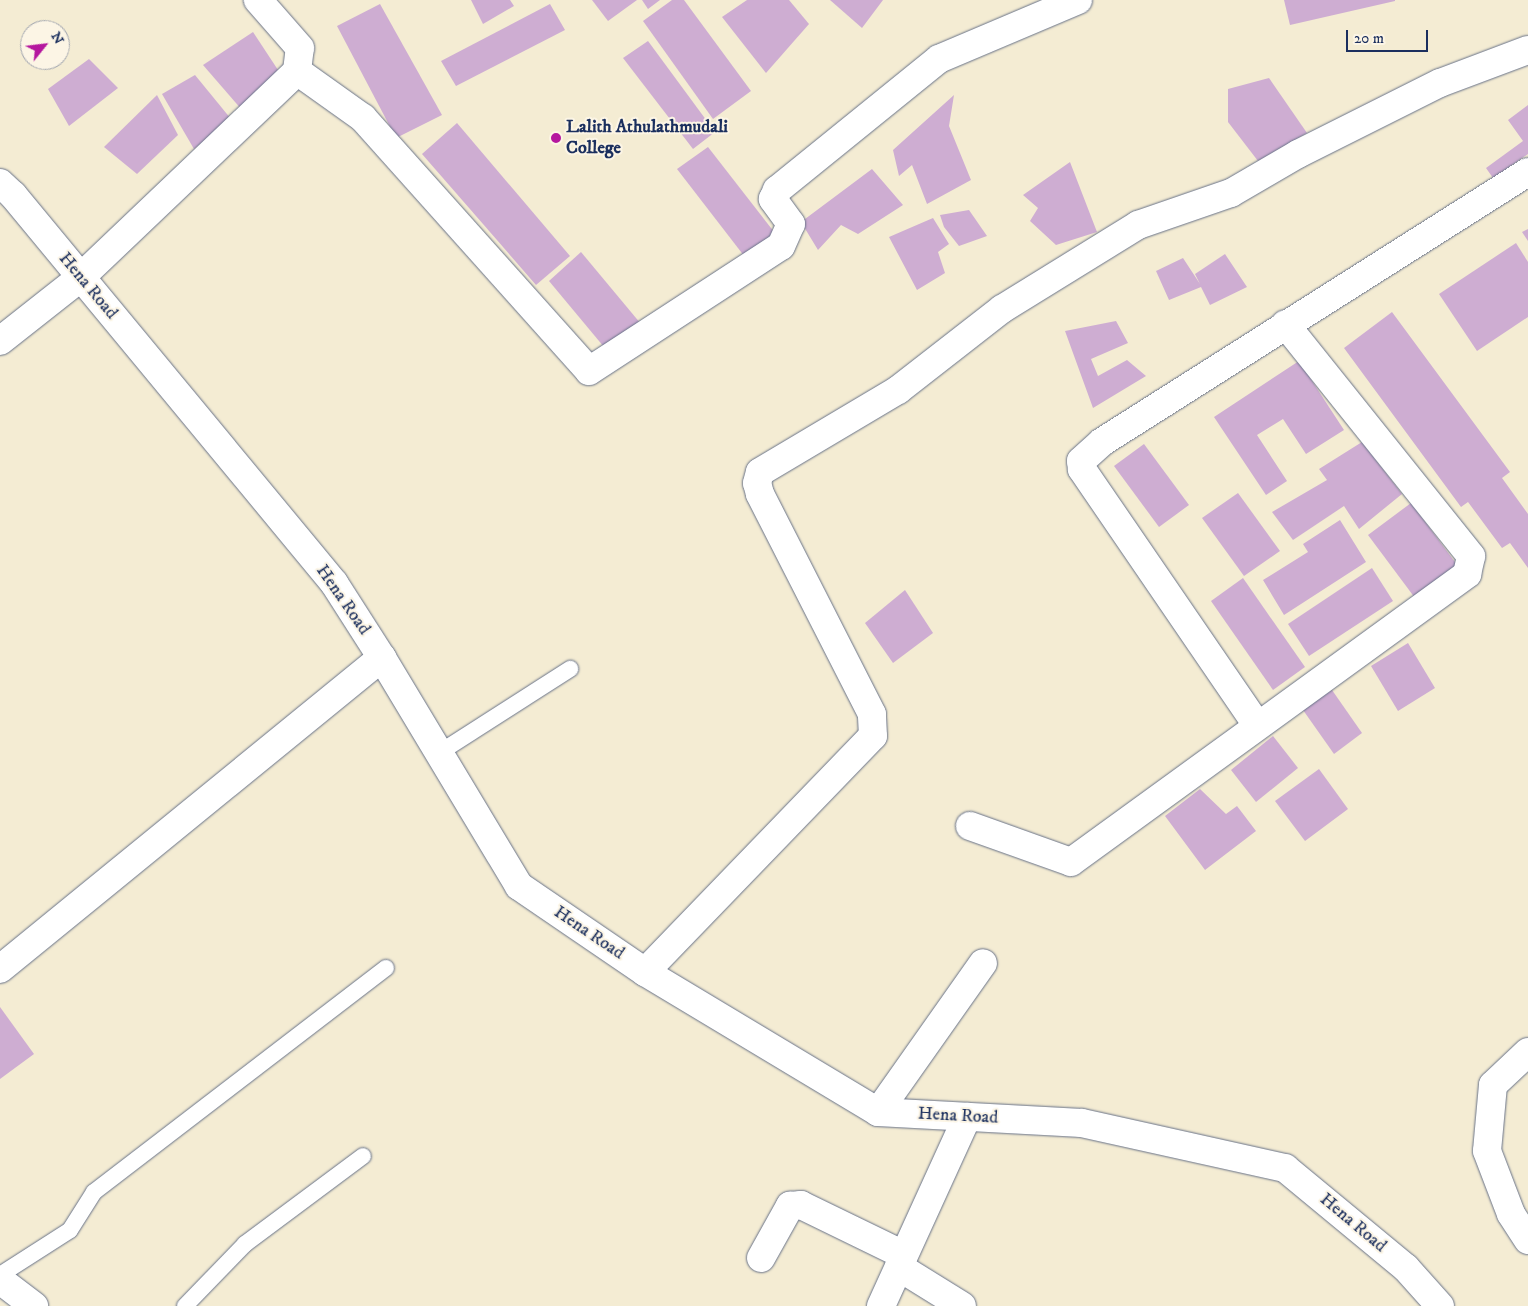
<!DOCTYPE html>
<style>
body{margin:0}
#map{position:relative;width:1528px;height:1306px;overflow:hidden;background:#f4ecd3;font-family:"IM FELL DW Pica",serif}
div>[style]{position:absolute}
.building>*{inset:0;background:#ceadd2}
.roads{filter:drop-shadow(0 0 1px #677187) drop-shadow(0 0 1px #677187)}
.service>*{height:16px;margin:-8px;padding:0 8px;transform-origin:8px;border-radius:8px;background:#fff}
.minor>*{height:28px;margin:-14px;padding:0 14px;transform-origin:14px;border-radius:14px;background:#fff}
.dots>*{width:14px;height:14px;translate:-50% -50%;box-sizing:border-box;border:2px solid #fcf5e5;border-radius:50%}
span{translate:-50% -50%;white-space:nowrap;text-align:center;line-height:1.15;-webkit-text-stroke:4px #fcf5e5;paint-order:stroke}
.poi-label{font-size:18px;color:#1b2f5e;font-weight:700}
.left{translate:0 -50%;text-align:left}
.street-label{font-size:18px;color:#1b2f5e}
.north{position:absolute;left:20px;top:20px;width:50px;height:50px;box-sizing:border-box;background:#fcf5e5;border:1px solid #a2a6af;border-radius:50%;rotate:61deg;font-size:14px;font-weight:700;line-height:20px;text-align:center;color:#1b2f5e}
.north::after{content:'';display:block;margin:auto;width:18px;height:22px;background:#b5179e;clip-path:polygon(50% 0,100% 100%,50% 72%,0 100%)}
.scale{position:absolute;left:1346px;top:30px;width:82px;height:22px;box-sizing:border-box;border:2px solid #1b2f5e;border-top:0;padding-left:6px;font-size:15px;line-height:18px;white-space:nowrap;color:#1b2f5e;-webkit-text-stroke:4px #fcf5e5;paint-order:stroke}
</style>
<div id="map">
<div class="building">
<div style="clip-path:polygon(471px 0,510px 0,514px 6px,483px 24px)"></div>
<div style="clip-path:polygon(592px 0,637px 0,608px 21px)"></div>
<div style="clip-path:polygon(642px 0,660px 0,648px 9px)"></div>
<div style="clip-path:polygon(672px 0,684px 0,751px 91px,713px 119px,643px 21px)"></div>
<div style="clip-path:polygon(747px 0,789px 0,809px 24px,766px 73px,722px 17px)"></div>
<div style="clip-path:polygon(830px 0,883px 0,862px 28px)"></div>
<div style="clip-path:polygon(1284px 0,1395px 0,1395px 1px,1290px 25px)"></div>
<div style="clip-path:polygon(380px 4px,442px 115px,396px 138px,337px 26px)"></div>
<div style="clip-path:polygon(550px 4px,565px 30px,456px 86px,441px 61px)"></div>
<div style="clip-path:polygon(253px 32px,280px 73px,242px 110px,203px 65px)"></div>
<div style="clip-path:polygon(648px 41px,715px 132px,693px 149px,623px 58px)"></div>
<div style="clip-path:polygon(89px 59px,118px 88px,69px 126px,48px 89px)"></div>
<div style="clip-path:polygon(195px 75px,231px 119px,194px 149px,162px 94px)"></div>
<div style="clip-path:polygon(1269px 78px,1307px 133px,1258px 161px,1228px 122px,1228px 89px)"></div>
<div style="clip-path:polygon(157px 95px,178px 135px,137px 174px,104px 147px)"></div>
<div style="clip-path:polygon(954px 95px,949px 126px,971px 180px,927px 204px,912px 165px,899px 176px,893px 150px)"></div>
<div style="clip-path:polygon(1528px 105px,1528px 154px,1493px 178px,1486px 168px,1523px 141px,1508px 120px)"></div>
<div style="clip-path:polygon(457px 123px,570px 256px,536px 285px,422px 154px)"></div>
<div style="clip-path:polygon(708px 147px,778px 237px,748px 261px,677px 169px)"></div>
<div style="clip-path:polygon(1070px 162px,1097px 232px,1056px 245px,1030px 221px,1038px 208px,1023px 195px)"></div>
<div style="clip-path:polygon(872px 169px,903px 205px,858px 234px,841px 225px,818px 250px,801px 222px)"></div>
<div style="clip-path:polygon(969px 210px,987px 236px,959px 246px,944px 227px,940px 215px)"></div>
<div style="clip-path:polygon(933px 218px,949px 244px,938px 252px,945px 273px,917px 290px,889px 237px)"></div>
<div style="clip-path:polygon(1528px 229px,1528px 241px,1522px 232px)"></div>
<div style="clip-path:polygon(1516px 243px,1528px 262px,1528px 317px,1477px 351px,1439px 294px)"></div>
<div style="clip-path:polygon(581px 252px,641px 324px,609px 353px,549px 281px)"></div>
<div style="clip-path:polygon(1225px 254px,1247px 287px,1210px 305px,1201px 287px,1169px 300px,1156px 271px,1183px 258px,1200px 284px,1195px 274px)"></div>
<div style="clip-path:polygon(1392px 312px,1510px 472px,1502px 478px,1528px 514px,1528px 568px,1510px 543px,1502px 548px,1468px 502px,1461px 507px,1344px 348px)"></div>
<div style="clip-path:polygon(1116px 321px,1128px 343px,1091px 359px,1098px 376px,1127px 360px,1146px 376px,1093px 408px,1065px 331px)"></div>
<div style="clip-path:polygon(1299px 361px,1344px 430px,1306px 454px,1283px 419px,1257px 435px,1287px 481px,1266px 495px,1214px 417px)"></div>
<div style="clip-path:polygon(1362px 442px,1402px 494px,1359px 529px,1344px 506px,1293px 540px,1272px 512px,1327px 480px,1319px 469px)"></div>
<div style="clip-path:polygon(1144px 444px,1189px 505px,1159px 527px,1114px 466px)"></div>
<div style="clip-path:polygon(1238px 493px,1280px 551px,1244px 576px,1202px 518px)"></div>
<div style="clip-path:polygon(1411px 503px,1458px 566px,1415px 598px,1368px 535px)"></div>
<div style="clip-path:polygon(1340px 520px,1366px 562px,1284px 615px,1263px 580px,1308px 552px,1303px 544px)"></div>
<div style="clip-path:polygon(1372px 568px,1393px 601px,1309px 656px,1288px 624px)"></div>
<div style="clip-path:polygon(1243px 578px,1305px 667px,1273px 690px,1211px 601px)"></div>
<div style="clip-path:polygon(905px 590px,933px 633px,893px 663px,865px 623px)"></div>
<div style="clip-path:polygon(1408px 643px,1435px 688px,1398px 711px,1371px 666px)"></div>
<div style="clip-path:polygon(1332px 690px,1362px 733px,1334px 754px,1303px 710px)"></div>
<div style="clip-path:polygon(1273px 736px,1298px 768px,1256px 802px,1231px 770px)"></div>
<div style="clip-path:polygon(1319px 769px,1348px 809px,1305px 841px,1275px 801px)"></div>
<div style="clip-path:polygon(1200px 789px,1226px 814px,1237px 806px,1256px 831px,1205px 870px,1165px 816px)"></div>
<div style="clip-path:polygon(0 1007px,34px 1054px,0 1079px)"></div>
</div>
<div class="roads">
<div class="service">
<div style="left:439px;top:753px;width:156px;rotate:-32.7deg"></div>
<div style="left:0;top:1275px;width:83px;rotate:-32.7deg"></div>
<div style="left:70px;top:1230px;width:45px;rotate:-57.7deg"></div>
<div style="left:94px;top:1192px;width:368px;rotate:-37.5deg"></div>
<div style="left:185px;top:1306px;width:86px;rotate:-45.9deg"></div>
<div style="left:245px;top:1244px;width:147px;rotate:-36.7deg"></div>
</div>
<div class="minor">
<div style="left:297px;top:71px;width:81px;rotate:35.5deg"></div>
<div style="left:363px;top:118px;width:339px;rotate:48.2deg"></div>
<div style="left:589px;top:371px;width:229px;rotate:-33.1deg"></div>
<div style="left:781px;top:246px;width:24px;rotate:-66deg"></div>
<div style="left:791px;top:224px;width:31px;rotate:-126deg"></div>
<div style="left:773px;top:199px;width:10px;rotate:-66deg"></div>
<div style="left:777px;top:190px;width:208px;rotate:-39deg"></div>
<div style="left:939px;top:59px;width:151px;rotate:-23deg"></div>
<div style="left:0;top:183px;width:18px;rotate:43deg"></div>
<div style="left:13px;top:195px;width:504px;rotate:50.4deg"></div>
<div style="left:334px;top:583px;width:89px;rotate:57.4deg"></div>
<div style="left:382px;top:658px;width:266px;rotate:59deg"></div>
<div style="left:519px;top:886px;width:153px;rotate:34.3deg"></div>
<div style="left:645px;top:972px;width:272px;rotate:31deg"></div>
<div style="left:878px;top:1112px;width:204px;rotate:3.1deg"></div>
<div style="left:1082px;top:1123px;width:208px;rotate:12.5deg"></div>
<div style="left:1285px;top:1168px;width:157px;rotate:39.6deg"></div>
<div style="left:1406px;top:1268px;width:51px;rotate:48.2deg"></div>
<div style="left:0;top:341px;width:103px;rotate:-38.3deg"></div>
<div style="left:81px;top:277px;width:298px;rotate:-43.6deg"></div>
<div style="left:297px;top:71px;width:23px;rotate:-83deg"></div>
<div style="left:300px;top:48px;width:64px;rotate:-131.2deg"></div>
<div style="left:1257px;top:725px;width:310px;rotate:-124.4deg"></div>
<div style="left:1082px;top:469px;width:8px;rotate:-97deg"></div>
<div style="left:1081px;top:461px;width:28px;rotate:-42deg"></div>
<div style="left:1102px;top:442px;width:504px;rotate:-32.37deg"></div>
<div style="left:970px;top:826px;width:107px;rotate:19.6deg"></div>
<div style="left:1071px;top:862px;width:490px;rotate:-36deg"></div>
<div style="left:1467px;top:574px;width:18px;rotate:-77deg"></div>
<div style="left:1471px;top:556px;width:297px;rotate:-128.7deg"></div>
<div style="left:0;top:969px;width:493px;rotate:-39.2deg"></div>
<div style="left:645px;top:972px;width:328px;rotate:-46deg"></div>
<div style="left:873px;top:736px;width:22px;rotate:-93deg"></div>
<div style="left:872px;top:714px;width:247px;rotate:-117deg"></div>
<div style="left:760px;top:494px;width:11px;rotate:-105deg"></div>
<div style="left:757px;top:483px;width:11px;rotate:-75deg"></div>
<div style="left:760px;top:472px;width:161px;rotate:-30.7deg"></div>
<div style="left:898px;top:390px;width:132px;rotate:-37.9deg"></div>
<div style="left:1002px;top:309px;width:160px;rotate:-31.7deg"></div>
<div style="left:1138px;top:225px;width:98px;rotate:-19deg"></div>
<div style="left:1231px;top:193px;width:78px;rotate:-30.2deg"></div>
<div style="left:1298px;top:154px;width:159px;rotate:-26.6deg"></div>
<div style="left:1440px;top:83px;width:94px;rotate:-20.6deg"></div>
<div style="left:1528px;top:1052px;width:48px;rotate:136.7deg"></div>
<div style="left:1493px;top:1085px;width:66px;rotate:95.2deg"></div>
<div style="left:1487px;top:1151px;width:67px;rotate:69.1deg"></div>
<div style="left:1511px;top:1214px;width:31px;rotate:57deg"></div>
<div style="left:878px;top:1112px;width:182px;rotate:-54.8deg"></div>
<div style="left:761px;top:1258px;width:60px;rotate:-60.9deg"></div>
<div style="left:790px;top:1206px;width:11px;rotate:-5deg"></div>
<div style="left:801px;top:1205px;width:114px;rotate:25.9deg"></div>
<div style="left:899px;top:1267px;width:74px;rotate:31.8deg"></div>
<div style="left:0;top:1280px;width:43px;rotate:37.4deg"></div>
<div style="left:881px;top:1306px;width:208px;rotate:-65.5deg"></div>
</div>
</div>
<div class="dots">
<div style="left:556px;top:138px;background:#b5179e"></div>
</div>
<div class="poi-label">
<span class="left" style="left:566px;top:138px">Lalith Athulathmudali<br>College</span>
</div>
<div class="street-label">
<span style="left:88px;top:286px;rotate:50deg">Hena Road</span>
<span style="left:343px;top:600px;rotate:55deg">Hena Road</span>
<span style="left:589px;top:933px;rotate:34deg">Hena Road</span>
<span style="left:958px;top:1116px;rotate:3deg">Hena Road</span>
<span style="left:1353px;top:1223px;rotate:40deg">Hena Road</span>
</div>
<div class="north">N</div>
<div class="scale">20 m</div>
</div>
